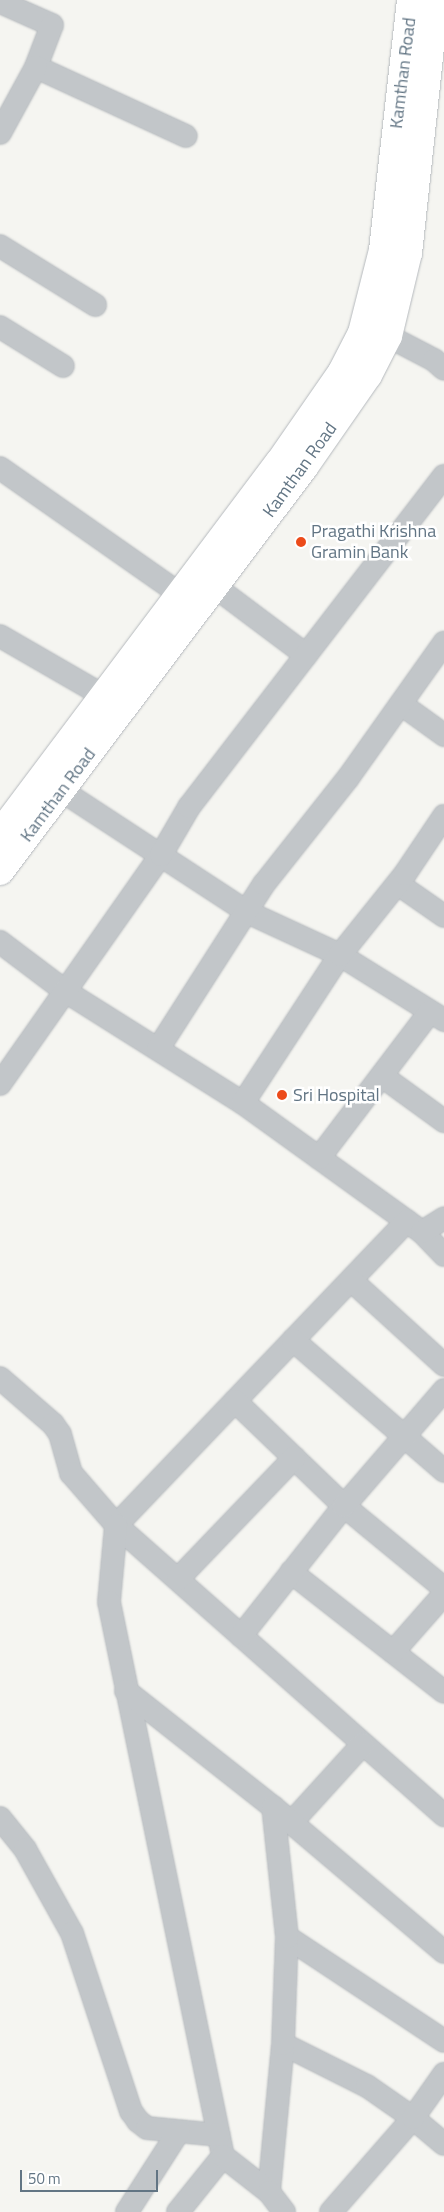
<!DOCTYPE html>
<style>
body{margin:0}
#map{position:relative;width:444px;height:2212px;overflow:hidden;background:#f5f5f1;font-family:"Titillium Web",sans-serif}
div>[style]{position:absolute}
.roads{filter:drop-shadow(0 0 1px #b5b9bd) drop-shadow(0 0 1px #b5b9bd)}
.minor>*{height:22px;margin:-11px;padding:0 11px;transform-origin:11px;border-radius:11px;background:#c2c6c9}
.major>*{height:28px;margin:-14px;padding:0 14px;transform-origin:14px;border-radius:14px;background:#fff}
.dots>*{width:14px;height:14px;translate:-50% -50%;box-sizing:border-box;border:2px solid #fff;border-radius:50%}
span{translate:-50% -50%;white-space:nowrap;text-align:center;line-height:1.15;-webkit-text-stroke:5px #fff;paint-order:stroke}
.street-label{font-size:18px;color:#627584}
.poi-label{font-size:18px;color:#627584}
.left{translate:0 -50%;text-align:left}
.scale{position:absolute;left:20px;top:2170px;width:138px;height:22px;box-sizing:border-box;border:2px solid #627584;border-top:0;padding-left:6px;font-size:15px;line-height:18px;white-space:nowrap;color:#627584;-webkit-text-stroke:4px #fff;paint-order:stroke}
</style>
<div id="map">
<div class="roads">
<div class="minor">
<div style="left:0;top:2px;width:57px;rotate:23.9deg"></div>
<div style="left:52px;top:25px;width:45px;rotate:110.9deg"></div>
<div style="left:36px;top:67px;width:165px;rotate:24.7deg"></div>
<div style="left:0;top:133px;width:75px;rotate:-61.4deg"></div>
<div style="left:0;top:246px;width:112px;rotate:31.8deg"></div>
<div style="left:0;top:327px;width:74px;rotate:31.8deg"></div>
<div style="left:371px;top:334px;width:17px;rotate:7deg"></div>
<div style="left:388px;top:336px;width:52px;rotate:27.6deg"></div>
<div style="left:434px;top:360px;width:13px;rotate:42deg"></div>
<div style="left:0;top:468px;width:237px;rotate:35deg"></div>
<div style="left:214px;top:586px;width:115px;rotate:36.9deg"></div>
<div style="left:0;top:636px;width:120px;rotate:30deg"></div>
<div style="left:401px;top:704px;width:53px;rotate:35.8deg"></div>
<div style="left:47px;top:781px;width:239px;rotate:33.2deg"></div>
<div style="left:247px;top:912px;width:102px;rotate:24.8deg"></div>
<div style="left:340px;top:955px;width:123px;rotate:32deg"></div>
<div style="left:398px;top:884px;width:56px;rotate:34.8deg"></div>
<div style="left:0;top:942px;width:81px;rotate:37deg"></div>
<div style="left:65px;top:991px;width:210px;rotate:32.2deg"></div>
<div style="left:243px;top:1103px;width:221px;rotate:35.8deg"></div>
<div style="left:422px;top:1232px;width:32px;rotate:46deg"></div>
<div style="left:158px;top:1049px;width:196px;rotate:-57.3deg"></div>
<div style="left:264px;top:884px;width:135px;rotate:-51.6deg"></div>
<div style="left:348px;top:778px;width:166px;rotate:-54.6deg"></div>
<div style="left:382px;top:1076px;width:77px;rotate:36deg"></div>
<div style="left:0;top:1084px;width:280px;rotate:-54.9deg"></div>
<div style="left:161px;top:855px;width:56px;rotate:-59.7deg"></div>
<div style="left:189px;top:807px;width:418px;rotate:-52.4deg"></div>
<div style="left:243px;top:1103px;width:177px;rotate:-56.8deg"></div>
<div style="left:340px;top:955px;width:104px;rotate:-51.3deg"></div>
<div style="left:405px;top:874px;width:70px;rotate:-56.1deg"></div>
<div style="left:319px;top:1158px;width:183px;rotate:-52.8deg"></div>
<div style="left:407px;top:1221px;width:421px;rotate:133.7deg"></div>
<div style="left:116px;top:1525px;width:438px;rotate:41.5deg"></div>
<div style="left:422px;top:1232px;width:26px;rotate:-32deg"></div>
<div style="left:351px;top:1280px;width:126px;rotate:42.4deg"></div>
<div style="left:293px;top:1340px;width:200px;rotate:40.9deg"></div>
<div style="left:0;top:1378px;width:70px;rotate:41deg"></div>
<div style="left:53px;top:1424px;width:12px;rotate:55deg"></div>
<div style="left:60px;top:1434px;width:41px;rotate:74.2deg"></div>
<div style="left:71px;top:1473px;width:69px;rotate:49.1deg"></div>
<div style="left:116px;top:1525px;width:77px;rotate:95.2deg"></div>
<div style="left:109px;top:1602px;width:566px;rotate:78.37deg"></div>
<div style="left:235px;top:1401px;width:151px;rotate:43.9deg"></div>
<div style="left:344px;top:1506px;width:129px;rotate:39.4deg"></div>
<div style="left:291px;top:1572px;width:194px;rotate:38.1deg"></div>
<div style="left:178px;top:1579px;width:168px;rotate:-46.2deg"></div>
<div style="left:241px;top:1636px;width:166px;rotate:-51.6deg"></div>
<div style="left:344px;top:1506px;width:153px;rotate:-49.2deg"></div>
<div style="left:393px;top:1652px;width:77px;rotate:-48.7deg"></div>
<div style="left:126px;top:1691px;width:187px;rotate:38.3deg"></div>
<div style="left:0;top:1818px;width:40px;rotate:51deg"></div>
<div style="left:25px;top:1849px;width:96px;rotate:60.8deg"></div>
<div style="left:72px;top:1933px;width:188px;rotate:71.7deg"></div>
<div style="left:131px;top:2111px;width:12px;rotate:55deg"></div>
<div style="left:138px;top:2121px;width:11px;rotate:38deg"></div>
<div style="left:147px;top:2128px;width:72px;rotate:5.6deg"></div>
<div style="left:292px;top:1822px;width:105px;rotate:-47.7deg"></div>
<div style="left:287px;top:1937px;width:188px;rotate:33.5deg"></div>
<div style="left:283px;top:2044px;width:94px;rotate:26.6deg"></div>
<div style="left:367px;top:2086px;width:56px;rotate:34.8deg"></div>
<div style="left:413px;top:2118px;width:40px;rotate:40deg"></div>
<div style="left:269px;top:2192px;width:149px;rotate:-84.6deg"></div>
<div style="left:283px;top:2044px;width:107px;rotate:-87.9deg"></div>
<div style="left:287px;top:1937px;width:131px;rotate:-96.1deg"></div>
<div style="left:273px;top:1807px;width:224px;rotate:40.3deg"></div>
<div style="left:127px;top:2212px;width:96px;rotate:-57.3deg"></div>
<div style="left:178px;top:2212px;width:72px;rotate:-51.2deg"></div>
<div style="left:223px;top:2156px;width:58px;rotate:38deg"></div>
<div style="left:269px;top:2192px;width:25px;rotate:53deg"></div>
<div style="left:331px;top:2212px;width:125px;rotate:-48.9deg"></div>
<div style="left:413px;top:2118px;width:54px;rotate:-54.8deg"></div>
</div>
<div class="major">
<div style="left:0;top:834px;width:464px;rotate:-53.1deg"></div>
<div style="left:279px;top:463px;width:111px;rotate:-55.3deg"></div>
<div style="left:342px;top:372px;width:44px;rotate:-62.9deg"></div>
<div style="left:362px;top:333px;width:86px;rotate:-75.8deg"></div>
<div style="left:383px;top:250px;width:252px;rotate:-83.6deg"></div>
<div style="left:0;top:871px;width:506px;rotate:-53.04deg"></div>
<div style="left:304px;top:467px;width:112px;rotate:-55.2deg"></div>
<div style="left:368px;top:375px;width:44px;rotate:-62.9deg"></div>
<div style="left:388px;top:336px;width:85px;rotate:-76.5deg"></div>
<div style="left:408px;top:253px;width:254px;rotate:-83.9deg"></div>
</div>
</div>
<div class="dots">
<div style="left:301px;top:542px;background:#ec4b1a"></div>
<div style="left:282px;top:1095px;background:#ec4b1a"></div>
</div>
<div class="street-label">
<span style="left:403px;top:73px;rotate:-83deg">Kamthan Road</span>
<span style="left:300px;top:470px;rotate:-54deg">Kamthan Road</span>
<span style="left:58px;top:795px;rotate:-53deg">Kamthan Road</span>
</div>
<div class="poi-label">
<span class="left" style="left:311px;top:542px">Pragathi Krishna<br>Gramin Bank</span>
<span class="left" style="left:293px;top:1095px">Sri Hospital</span>
</div>
<div class="scale">50 m</div>
</div>
